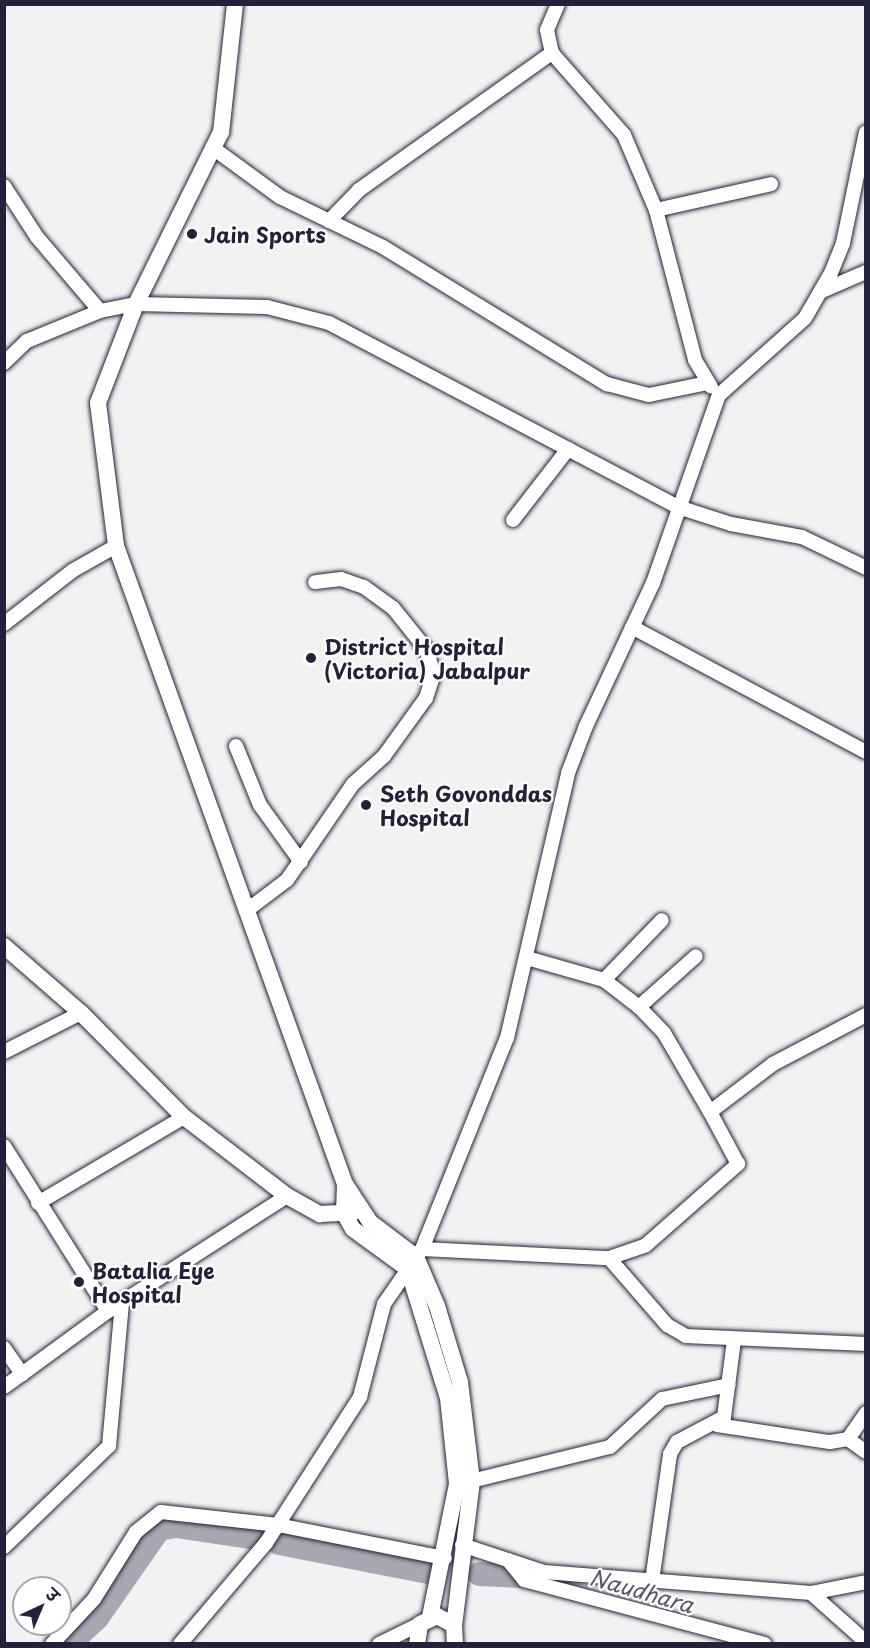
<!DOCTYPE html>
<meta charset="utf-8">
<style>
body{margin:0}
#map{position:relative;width:870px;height:1648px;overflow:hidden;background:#f2f2f3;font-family:"Playpen Sans","Playpen Sans Deva",sans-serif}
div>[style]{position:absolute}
.river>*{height:24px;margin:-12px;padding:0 12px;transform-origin:12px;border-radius:12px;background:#a8a8b2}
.roads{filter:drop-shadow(0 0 2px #22223b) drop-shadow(0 0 2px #22223b)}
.minor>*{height:14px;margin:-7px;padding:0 7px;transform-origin:7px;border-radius:7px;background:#fff}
.major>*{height:16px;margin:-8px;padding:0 8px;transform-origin:8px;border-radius:8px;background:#fff}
.dots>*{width:16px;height:16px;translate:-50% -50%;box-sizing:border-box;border:3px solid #fff;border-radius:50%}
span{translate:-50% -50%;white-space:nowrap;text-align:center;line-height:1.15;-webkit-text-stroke:4.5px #fff;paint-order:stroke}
.poi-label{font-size:21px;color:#22223b;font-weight:700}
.left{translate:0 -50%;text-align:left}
.water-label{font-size:22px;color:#58586b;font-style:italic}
.frame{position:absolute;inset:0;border:6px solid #22223b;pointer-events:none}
.north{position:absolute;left:12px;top:1576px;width:60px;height:60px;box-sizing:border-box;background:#fff;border:2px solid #a7a7b1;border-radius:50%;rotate:44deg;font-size:16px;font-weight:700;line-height:24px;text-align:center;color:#22223b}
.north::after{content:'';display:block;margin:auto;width:21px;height:27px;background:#22223b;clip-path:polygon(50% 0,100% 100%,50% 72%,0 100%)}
</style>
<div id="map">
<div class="river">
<div style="left:279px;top:1543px;width:152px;rotate:11deg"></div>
<div style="left:479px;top:1574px;width:43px;rotate:2.7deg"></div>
<div style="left:69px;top:1644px;width:38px;rotate:-43deg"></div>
<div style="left:97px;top:1618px;width:108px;rotate:-55.1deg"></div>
<div style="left:159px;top:1529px;width:17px;rotate:-10deg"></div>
<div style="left:176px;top:1526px;width:81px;rotate:8.5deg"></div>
</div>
<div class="roads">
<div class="minor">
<div style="left:558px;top:4px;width:28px;rotate:113deg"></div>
<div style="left:547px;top:30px;width:24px;rotate:78deg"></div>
<div style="left:552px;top:53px;width:109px;rotate:48.7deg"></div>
<div style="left:624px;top:135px;width:82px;rotate:66.9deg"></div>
<div style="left:656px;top:210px;width:155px;rotate:75.4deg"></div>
<div style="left:695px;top:360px;width:31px;rotate:59deg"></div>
<div style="left:213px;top:148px;width:83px;rotate:36.2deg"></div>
<div style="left:280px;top:197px;width:114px;rotate:25.9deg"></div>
<div style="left:383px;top:247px;width:263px;rotate:31.5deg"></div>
<div style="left:607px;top:384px;width:43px;rotate:14.7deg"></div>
<div style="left:649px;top:395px;width:59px;rotate:-11.7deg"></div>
<div style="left:4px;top:186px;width:61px;rotate:57.1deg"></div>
<div style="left:37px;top:237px;width:97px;rotate:49.6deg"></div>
<div style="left:656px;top:210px;width:118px;rotate:-12.7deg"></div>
<div style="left:329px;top:221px;width:43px;rotate:-45.9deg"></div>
<div style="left:359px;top:190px;width:237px;rotate:-35.4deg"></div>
<div style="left:822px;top:291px;width:48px;rotate:-23.4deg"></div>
<div style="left:4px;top:363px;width:32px;rotate:-44deg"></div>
<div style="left:27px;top:341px;width:79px;rotate:-22.3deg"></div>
<div style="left:100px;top:311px;width:37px;rotate:-11deg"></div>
<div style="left:136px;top:304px;width:131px;rotate:1.3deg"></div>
<div style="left:267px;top:307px;width:64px;rotate:14.5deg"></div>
<div style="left:329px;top:323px;width:395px;rotate:27.8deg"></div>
<div style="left:678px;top:507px;width:56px;rotate:17.8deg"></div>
<div style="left:731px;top:524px;width:72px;rotate:10.4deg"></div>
<div style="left:802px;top:537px;width:71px;rotate:25.8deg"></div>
<div style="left:513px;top:520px;width:90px;rotate:-52.2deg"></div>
<div style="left:4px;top:624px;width:86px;rotate:-37.9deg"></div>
<div style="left:72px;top:571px;width:51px;rotate:-29.6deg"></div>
<div style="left:632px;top:627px;width:265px;rotate:28.1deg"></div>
<div style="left:236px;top:746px;width:64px;rotate:67.9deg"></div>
<div style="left:260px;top:805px;width:70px;rotate:54.3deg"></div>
<div style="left:246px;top:911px;width:51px;rotate:-37.1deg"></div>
<div style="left:287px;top:880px;width:116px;rotate:-55.5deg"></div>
<div style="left:353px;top:784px;width:42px;rotate:-42.1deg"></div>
<div style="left:384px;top:756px;width:72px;rotate:-54.1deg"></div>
<div style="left:426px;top:698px;width:25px;rotate:-72deg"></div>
<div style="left:434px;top:674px;width:26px;rotate:-108deg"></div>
<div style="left:426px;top:649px;width:53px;rotate:-128.8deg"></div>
<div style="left:393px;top:608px;width:36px;rotate:-144deg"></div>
<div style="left:364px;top:587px;width:24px;rotate:-161deg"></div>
<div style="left:341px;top:579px;width:26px;rotate:173deg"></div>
<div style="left:527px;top:958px;width:80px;rotate:15.9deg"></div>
<div style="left:604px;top:980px;width:44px;rotate:37.6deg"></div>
<div style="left:639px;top:1007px;width:36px;rotate:46deg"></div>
<div style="left:664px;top:1033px;width:91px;rotate:59.8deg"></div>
<div style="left:604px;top:980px;width:83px;rotate:-46deg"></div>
<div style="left:639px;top:1007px;width:76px;rotate:-41.8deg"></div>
<div style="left:4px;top:1052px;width:86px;rotate:-26.9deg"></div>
<div style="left:4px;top:1146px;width:195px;rotate:57.8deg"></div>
<div style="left:38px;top:1203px;width:169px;rotate:-30.5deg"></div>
<div style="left:422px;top:1249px;width:187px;rotate:2.8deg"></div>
<div style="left:609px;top:1258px;width:39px;rotate:-19deg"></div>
<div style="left:646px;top:1245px;width:123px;rotate:-41.4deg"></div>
<div style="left:738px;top:1164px;width:59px;rotate:-118.3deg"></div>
<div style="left:710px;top:1112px;width:79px;rotate:-37.3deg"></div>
<div style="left:773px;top:1064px;width:105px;rotate:-27.8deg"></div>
<div style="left:609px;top:1258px;width:89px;rotate:49.1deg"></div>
<div style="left:667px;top:1325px;width:22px;rotate:30deg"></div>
<div style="left:686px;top:1336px;width:180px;rotate:2.5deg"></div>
<div style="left:4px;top:1348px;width:32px;rotate:55deg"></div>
<div style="left:22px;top:1374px;width:22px;rotate:144deg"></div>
<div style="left:22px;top:1374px;width:107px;rotate:-36.2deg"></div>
<div style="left:108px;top:1311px;width:213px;rotate:-32.7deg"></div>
<div style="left:717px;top:1425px;width:114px;rotate:8.6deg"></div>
<div style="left:830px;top:1442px;width:18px;rotate:-9deg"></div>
<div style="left:848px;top:1439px;width:32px;rotate:-55deg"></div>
<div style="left:848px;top:1439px;width:22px;rotate:36deg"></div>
<div style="left:463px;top:1483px;width:151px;rotate:-13.8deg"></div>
<div style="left:610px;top:1447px;width:71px;rotate:-42.7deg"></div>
<div style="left:662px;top:1399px;width:68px;rotate:-11.8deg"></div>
<div style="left:462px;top:1545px;width:86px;rotate:18.2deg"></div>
<div style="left:544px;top:1572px;width:268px;rotate:4.5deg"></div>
<div style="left:811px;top:1593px;width:56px;rotate:-11.3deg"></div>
<div style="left:4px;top:1547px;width:146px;rotate:-43.9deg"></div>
<div style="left:109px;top:1446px;width:145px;rotate:-84.8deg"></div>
<div style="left:508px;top:1560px;width:26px;rotate:51deg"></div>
<div style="left:524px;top:1580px;width:249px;rotate:14.9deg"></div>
<div style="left:652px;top:1581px;width:128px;rotate:-81.9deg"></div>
<div style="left:670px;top:1454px;width:14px;rotate:-60deg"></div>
<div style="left:677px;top:1442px;width:53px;rotate:-28deg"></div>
<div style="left:724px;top:1417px;width:78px;rotate:-82.6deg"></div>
<div style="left:811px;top:1593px;width:74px;rotate:41.7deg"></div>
<div style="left:52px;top:1644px;width:62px;rotate:-47deg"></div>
<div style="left:94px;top:1599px;width:79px;rotate:-57.9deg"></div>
<div style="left:136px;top:1532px;width:32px;rotate:-39deg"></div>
<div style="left:161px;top:1512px;width:118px;rotate:6.3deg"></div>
<div style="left:278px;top:1525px;width:170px;rotate:11.2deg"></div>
<div style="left:180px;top:1644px;width:133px;rotate:-49.6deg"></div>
<div style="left:266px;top:1543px;width:174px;rotate:-57.2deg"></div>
<div style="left:360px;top:1397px;width:96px;rotate:-75.5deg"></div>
<div style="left:384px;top:1304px;width:67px;rotate:-55.4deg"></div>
<div style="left:422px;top:1249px;width:227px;rotate:-68.1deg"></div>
<div style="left:507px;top:1038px;width:272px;rotate:-77deg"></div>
<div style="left:568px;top:773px;width:50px;rotate:-69deg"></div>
<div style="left:586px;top:726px;width:158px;rotate:-64.9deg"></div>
<div style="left:653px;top:583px;width:199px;rotate:-70.7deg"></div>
<div style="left:719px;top:395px;width:115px;rotate:-41.8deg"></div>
<div style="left:805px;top:318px;width:52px;rotate:-60deg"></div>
<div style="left:831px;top:273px;width:32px;rotate:-68deg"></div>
<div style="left:843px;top:243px;width:113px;rotate:-78.3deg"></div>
<div style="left:379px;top:1644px;width:46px;rotate:-26deg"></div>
</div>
<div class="major">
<div style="left:235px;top:4px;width:129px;rotate:96.2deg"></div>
<div style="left:221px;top:132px;width:192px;rotate:116.3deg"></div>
<div style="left:136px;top:304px;width:106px;rotate:111deg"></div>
<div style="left:98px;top:403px;width:144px;rotate:82.8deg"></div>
<div style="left:116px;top:546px;width:678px;rotate:70.26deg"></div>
<div style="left:345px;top:1184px;width:45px;rotate:56.7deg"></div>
<div style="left:370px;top:1222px;width:58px;rotate:37.3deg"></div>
<div style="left:416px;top:1257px;width:53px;rotate:66.8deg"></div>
<div style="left:437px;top:1306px;width:79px;rotate:73.2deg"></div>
<div style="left:460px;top:1382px;width:100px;rotate:83.1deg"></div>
<div style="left:472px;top:1481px;width:145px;rotate:97.1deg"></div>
<div style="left:4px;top:946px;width:102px;rotate:41deg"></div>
<div style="left:81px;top:1013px;width:146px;rotate:45.3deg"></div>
<div style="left:184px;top:1117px;width:130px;rotate:37.5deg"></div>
<div style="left:287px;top:1196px;width:38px;rotate:29deg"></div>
<div style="left:320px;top:1214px;width:33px;rotate:-3deg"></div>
<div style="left:345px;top:1184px;width:29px;rotate:92deg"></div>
<div style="left:344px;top:1213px;width:18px;rotate:61deg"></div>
<div style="left:353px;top:1229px;width:68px;rotate:36deg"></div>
<div style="left:408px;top:1269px;width:135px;rotate:72.8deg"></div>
<div style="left:448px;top:1398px;width:86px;rotate:84deg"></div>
<div style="left:457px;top:1484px;width:136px;rotate:101.5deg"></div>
<div style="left:417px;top:1644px;width:20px;rotate:-81deg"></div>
<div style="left:420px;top:1624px;width:19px;rotate:-25deg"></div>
<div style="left:437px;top:1616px;width:19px;rotate:28deg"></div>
<div style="left:454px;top:1625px;width:19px;rotate:87deg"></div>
</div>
</div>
<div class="dots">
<div style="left:192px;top:234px;background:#22223b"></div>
<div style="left:311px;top:658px;background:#22223b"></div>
<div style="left:366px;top:805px;background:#22223b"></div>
<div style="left:79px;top:1282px;background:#22223b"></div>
</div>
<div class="poi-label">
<span class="left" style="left:204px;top:234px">Jain Sports</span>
<span class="left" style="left:324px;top:658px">District Hospital<br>(Victoria) Jabalpur</span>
<span class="left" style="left:380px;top:805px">Seth Govonddas<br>Hospital</span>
<span class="left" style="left:92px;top:1282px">Batalia Eye<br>Hospital</span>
</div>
<div class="water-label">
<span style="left:642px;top:1590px;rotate:16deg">Naudhara</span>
</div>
<div class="frame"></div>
<div class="north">उ</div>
</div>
